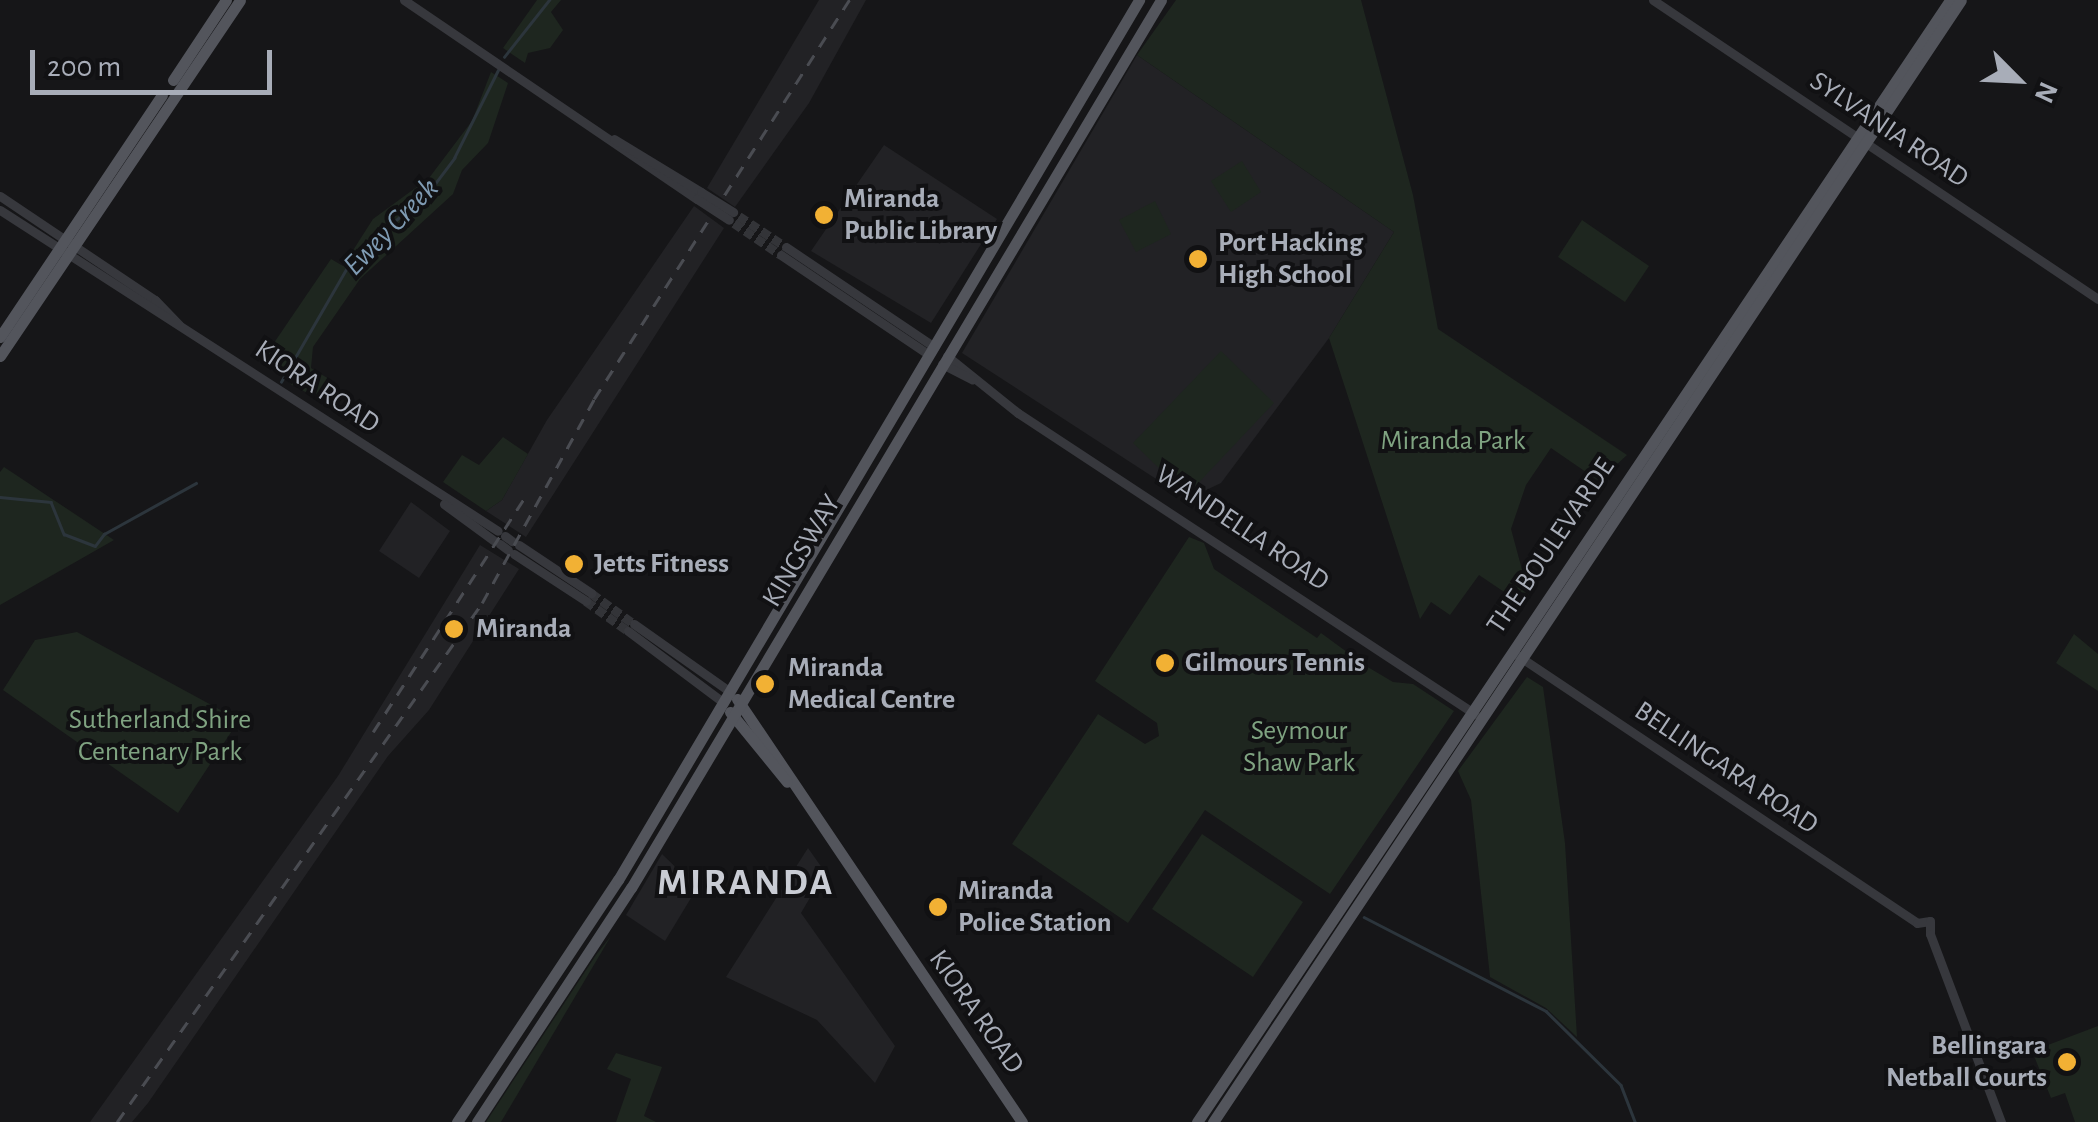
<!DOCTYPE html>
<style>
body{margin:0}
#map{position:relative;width:2098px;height:1122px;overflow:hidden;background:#161618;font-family:"Alegreya Sans",sans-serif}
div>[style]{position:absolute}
.built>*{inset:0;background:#222225}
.green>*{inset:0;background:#1e261f}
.stream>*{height:2.5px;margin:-1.25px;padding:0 1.25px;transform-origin:1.25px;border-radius:1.25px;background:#2c353c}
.minor-tunnel>*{height:9px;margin-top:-4.5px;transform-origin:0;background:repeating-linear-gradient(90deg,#333438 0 9px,transparent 0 13.5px)}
.minor>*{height:9px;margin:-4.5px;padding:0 4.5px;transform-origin:4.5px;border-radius:4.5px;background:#37383d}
.major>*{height:11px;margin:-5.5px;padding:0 5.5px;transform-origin:5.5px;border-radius:5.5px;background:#53555c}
.rail>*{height:2.5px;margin-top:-1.25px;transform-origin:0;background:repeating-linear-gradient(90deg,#4a4c52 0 12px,transparent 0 22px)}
.minor-bridge>*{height:9px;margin:-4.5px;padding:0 4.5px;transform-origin:4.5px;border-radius:4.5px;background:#37383d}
.dots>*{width:28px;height:28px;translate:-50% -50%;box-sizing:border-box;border:5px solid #111113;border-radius:50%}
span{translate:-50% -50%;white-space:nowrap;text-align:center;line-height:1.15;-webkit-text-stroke:8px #111113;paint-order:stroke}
.street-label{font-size:28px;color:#a8adb8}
.poi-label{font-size:28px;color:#a8adb8;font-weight:700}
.left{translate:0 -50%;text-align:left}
.right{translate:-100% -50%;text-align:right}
.park-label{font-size:28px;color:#7fa381}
.water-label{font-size:30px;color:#7f9bb3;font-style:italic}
.district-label{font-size:38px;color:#c9ccd4;font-weight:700;letter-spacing:2.5px}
.north{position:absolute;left:1968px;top:30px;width:100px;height:100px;-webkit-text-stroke:8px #111113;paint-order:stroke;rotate:114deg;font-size:28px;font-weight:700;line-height:40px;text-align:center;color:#a8adb8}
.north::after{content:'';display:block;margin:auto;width:35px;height:45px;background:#a8adb8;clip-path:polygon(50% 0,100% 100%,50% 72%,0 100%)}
.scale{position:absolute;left:30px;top:50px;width:242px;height:45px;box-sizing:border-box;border:5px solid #a8adb8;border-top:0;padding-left:12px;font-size:30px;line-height:35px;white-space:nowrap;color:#a8adb8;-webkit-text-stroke:8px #111113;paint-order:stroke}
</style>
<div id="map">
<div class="built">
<div style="clip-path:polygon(819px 0,866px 0,809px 103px,735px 207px,707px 188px)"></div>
<div style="clip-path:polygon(1137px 55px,1394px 232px,1329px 338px,1221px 483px,1187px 499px,962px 353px)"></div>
<div style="clip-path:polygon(884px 145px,997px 219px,931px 323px,811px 251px)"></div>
<div style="clip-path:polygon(694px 206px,724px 228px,526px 537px,486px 511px,502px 500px,547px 420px)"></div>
<div style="clip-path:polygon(411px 502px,450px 531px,419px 578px,379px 551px)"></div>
<div style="clip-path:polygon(480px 545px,519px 569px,429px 710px,388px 756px,148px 1103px,132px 1122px,90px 1122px,338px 776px)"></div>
<div style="clip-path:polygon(808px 848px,825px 872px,801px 913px,895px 1046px,875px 1083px,817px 1020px,726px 977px)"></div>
<div style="clip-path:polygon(662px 854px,697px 888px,665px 941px,626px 915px)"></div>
</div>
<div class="green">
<div style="clip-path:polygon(537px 0,561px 0,551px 12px,563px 30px,550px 48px,528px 53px,525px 63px,503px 48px)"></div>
<div style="clip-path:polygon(1176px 0,1361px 0,1413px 195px,1438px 329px,1627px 455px,1599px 481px,1551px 448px,1526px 485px,1511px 529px,1530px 599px,1525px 606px,1479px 575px,1450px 615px,1431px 602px,1420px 619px,1329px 338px,1394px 232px,1137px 55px)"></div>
<div style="clip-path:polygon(491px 72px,508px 83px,488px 143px,462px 170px,453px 194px,360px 279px,313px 347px,311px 368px,334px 382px,323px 401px,292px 385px,263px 359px,331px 259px,343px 266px,373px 219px,429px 178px,472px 121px)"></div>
<div style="clip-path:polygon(1242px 161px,1261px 192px,1231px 212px,1211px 181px)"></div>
<div style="clip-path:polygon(1155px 201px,1171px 234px,1136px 252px,1119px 220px)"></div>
<div style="clip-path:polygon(1582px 220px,1649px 266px,1625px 302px,1558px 257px)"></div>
<div style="clip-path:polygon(1221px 351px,1274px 403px,1187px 495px,1133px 443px)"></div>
<div style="clip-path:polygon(503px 437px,528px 454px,502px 500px,486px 511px,443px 482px,462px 455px,479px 465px)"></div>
<div style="clip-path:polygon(4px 467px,114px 540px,0 605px,0 472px)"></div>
<div style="clip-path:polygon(1189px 537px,1204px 543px,1214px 569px,1317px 638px,1321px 633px,1366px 666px,1393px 682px,1413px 684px,1454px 711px,1330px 894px,1205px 810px,1128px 923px,1012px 844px,1098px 714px,1145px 744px,1159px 736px,1157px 723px,1095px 681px)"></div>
<div style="clip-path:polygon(77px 632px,239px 720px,178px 813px,3px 690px,35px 640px)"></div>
<div style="clip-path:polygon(2074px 634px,2098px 654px,2098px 691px,2056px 663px)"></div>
<div style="clip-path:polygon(1527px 677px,1543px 687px,1565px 843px,1577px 1037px,1546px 1008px,1490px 977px,1471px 800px,1458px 771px)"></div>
<div style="clip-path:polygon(1202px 834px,1303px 902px,1253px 977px,1152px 909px)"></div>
<div style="clip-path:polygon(611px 936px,501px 1122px,486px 1122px,596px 955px)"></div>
<div style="clip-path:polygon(2098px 1026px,2098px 1122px,2075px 1122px,2065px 1093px,2051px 1098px,2032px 1051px)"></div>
<div style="clip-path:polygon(616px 1053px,662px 1067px,644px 1116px,656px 1122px,616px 1122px,631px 1079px,607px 1069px)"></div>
</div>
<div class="stream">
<div style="left:504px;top:57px;width:73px;rotate:-51.7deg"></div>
<div style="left:281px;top:382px;width:142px;rotate:-60deg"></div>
<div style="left:352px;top:259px;width:106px;rotate:-41.5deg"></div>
<div style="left:431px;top:189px;width:39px;rotate:-53deg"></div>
<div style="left:454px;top:158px;width:98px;rotate:-63.4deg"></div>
<div style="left:0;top:497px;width:51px;rotate:5.6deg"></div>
<div style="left:51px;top:502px;width:35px;rotate:68deg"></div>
<div style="left:64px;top:534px;width:33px;rotate:21deg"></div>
<div style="left:95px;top:546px;width:15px;rotate:-53deg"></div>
<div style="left:104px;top:534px;width:105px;rotate:-29deg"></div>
<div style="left:1364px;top:917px;width:205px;rotate:27.3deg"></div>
<div style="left:1546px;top:1011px;width:105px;rotate:44.6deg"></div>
<div style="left:1621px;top:1085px;width:40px;rotate:69deg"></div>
</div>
<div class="minor-tunnel">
<div style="left:739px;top:216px;width:56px;rotate:33.4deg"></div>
<div style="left:734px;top:223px;width:57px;rotate:34.2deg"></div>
<div style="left:591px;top:593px;width:53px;rotate:35.8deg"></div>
<div style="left:586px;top:601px;width:52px;rotate:35.5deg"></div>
</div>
<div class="minor">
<div style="left:404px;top:0;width:354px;rotate:34.2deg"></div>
<div style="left:1653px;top:0;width:536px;rotate:33.9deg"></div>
<div style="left:614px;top:139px;width:102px;rotate:31.3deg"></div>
<div style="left:0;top:196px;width:187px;rotate:33.9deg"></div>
<div style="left:155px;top:300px;width:35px;rotate:46deg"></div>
<div style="left:0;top:210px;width:592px;rotate:32.8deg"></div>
<div style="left:786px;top:247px;width:179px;rotate:34deg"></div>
<div style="left:781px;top:255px;width:179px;rotate:34deg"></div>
<div style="left:947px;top:356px;width:91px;rotate:38.8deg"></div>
<div style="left:1018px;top:413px;width:547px;rotate:33.37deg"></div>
<div style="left:942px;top:364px;width:34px;rotate:27deg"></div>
<div style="left:444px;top:504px;width:61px;rotate:36.3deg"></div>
<div style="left:505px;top:536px;width:9px;rotate:36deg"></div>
<div style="left:500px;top:544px;width:10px;rotate:37deg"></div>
<div style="left:519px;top:545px;width:87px;rotate:33.7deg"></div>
<div style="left:514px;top:554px;width:86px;rotate:33.1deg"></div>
<div style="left:634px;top:624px;width:116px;rotate:35.2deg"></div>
<div style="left:628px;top:631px;width:119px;rotate:36.8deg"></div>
<div style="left:1517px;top:655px;width:481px;rotate:33.8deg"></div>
<div style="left:1917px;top:923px;width:13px;rotate:-9deg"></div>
<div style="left:1930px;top:921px;width:13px;rotate:90deg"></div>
<div style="left:1930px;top:934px;width:201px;rotate:69.3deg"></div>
</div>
<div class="major">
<div style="left:173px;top:80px;width:96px;rotate:-56.5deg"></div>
<div style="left:0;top:337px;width:291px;rotate:-56.2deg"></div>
<div style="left:0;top:356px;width:429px;rotate:-56deg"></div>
<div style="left:737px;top:699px;width:510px;rotate:56.03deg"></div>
<div style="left:730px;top:712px;width:90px;rotate:50.8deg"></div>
<div style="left:457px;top:1122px;width:291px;rotate:-56.4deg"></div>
<div style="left:618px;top:880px;width:1023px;rotate:-59.37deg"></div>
<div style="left:477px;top:1122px;width:280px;rotate:-56.7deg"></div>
<div style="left:631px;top:888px;width:1034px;rotate:-59.17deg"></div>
<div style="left:1197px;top:1122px;width:1351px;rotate:-56.13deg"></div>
<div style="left:1213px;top:1122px;width:1348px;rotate:-56.31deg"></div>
</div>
<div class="rail">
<div style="left:373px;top:732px;width:280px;rotate:-57.1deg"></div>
<div style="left:117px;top:1122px;width:634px;rotate:-54.88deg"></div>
<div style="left:482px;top:603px;width:233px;rotate:-61.2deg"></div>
<div style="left:594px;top:399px;width:474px;rotate:-57.4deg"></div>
</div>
<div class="minor-bridge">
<div style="left:701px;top:192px;width:38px;rotate:32deg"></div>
<div style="left:697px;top:199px;width:38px;rotate:33deg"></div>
</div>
<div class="dots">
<div style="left:824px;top:215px;background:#f2b134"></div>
<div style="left:1198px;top:259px;background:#f2b134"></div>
<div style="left:574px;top:564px;background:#f2b134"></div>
<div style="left:454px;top:629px;background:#f2b134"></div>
<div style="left:1165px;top:663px;background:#f2b134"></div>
<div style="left:765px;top:684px;background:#f2b134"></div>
<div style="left:938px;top:907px;background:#f2b134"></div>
<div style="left:2067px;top:1062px;background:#f2b134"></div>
</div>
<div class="street-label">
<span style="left:1889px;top:130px;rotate:34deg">SYLVANIA ROAD</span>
<span style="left:317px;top:387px;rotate:34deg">KIORA ROAD</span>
<span style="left:1242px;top:528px;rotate:34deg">WANDELLA ROAD</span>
<span style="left:1551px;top:546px;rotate:-56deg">THE BOULEVARDE</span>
<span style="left:802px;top:551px;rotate:-59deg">KINGSWAY</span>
<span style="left:1726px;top:768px;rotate:34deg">BELLINGARA ROAD</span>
<span style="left:976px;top:1012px;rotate:55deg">KIORA ROAD</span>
</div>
<div class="poi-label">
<span class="left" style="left:844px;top:215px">Miranda<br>Public Library</span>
<span class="left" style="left:1218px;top:259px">Port Hacking<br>High School</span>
<span class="left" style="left:594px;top:564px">Jetts Fitness</span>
<span class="left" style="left:476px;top:629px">Miranda</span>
<span class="left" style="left:1185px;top:663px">Gilmours Tennis</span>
<span class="left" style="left:788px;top:684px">Miranda<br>Medical Centre</span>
<span class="left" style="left:958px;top:907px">Miranda<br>Police Station</span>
<span class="right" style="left:2047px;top:1062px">Bellingara<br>Netball Courts</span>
</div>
<div class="park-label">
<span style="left:1453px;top:441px">Miranda Park</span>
<span style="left:160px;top:736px">Sutherland Shire<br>Centenary Park</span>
<span style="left:1299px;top:747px">Seymour<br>Shaw Park</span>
</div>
<div class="water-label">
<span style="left:391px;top:227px;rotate:-46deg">Ewey Creek</span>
</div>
<div class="district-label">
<span style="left:746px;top:884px">MIRANDA</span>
</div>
<div class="north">N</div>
<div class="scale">200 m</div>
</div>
